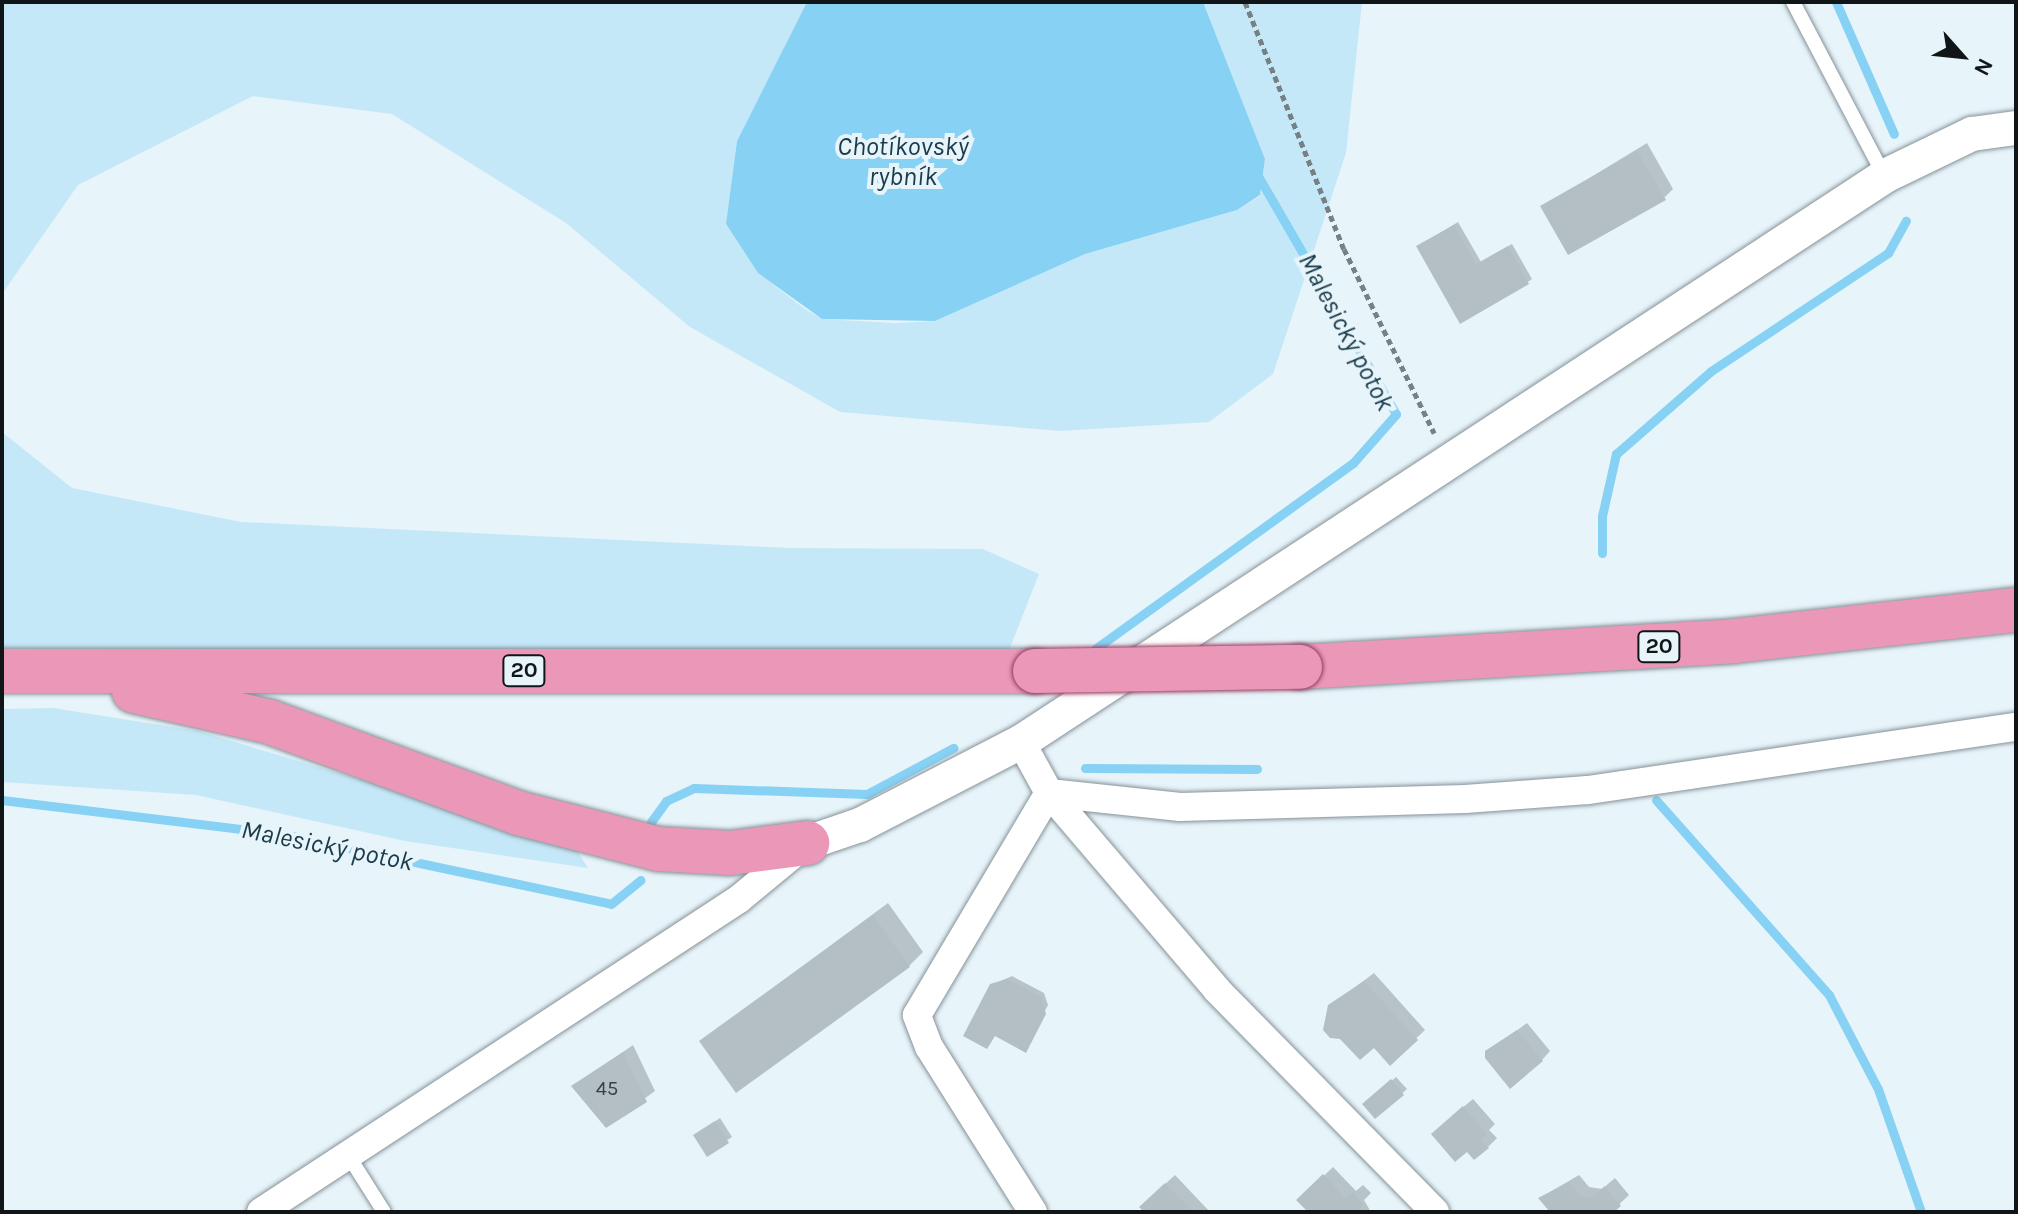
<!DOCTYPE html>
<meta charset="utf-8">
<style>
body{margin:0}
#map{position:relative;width:2018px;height:1214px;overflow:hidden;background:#e7f4fa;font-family:Karla,sans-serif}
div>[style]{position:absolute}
.green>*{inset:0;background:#c5e8f9}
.water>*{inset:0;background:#86d1f4}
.shadow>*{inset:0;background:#0003}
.stream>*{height:9px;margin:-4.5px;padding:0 4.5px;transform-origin:4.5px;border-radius:4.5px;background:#86d1f4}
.building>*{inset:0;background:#b3bfc5}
.path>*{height:5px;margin-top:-2.5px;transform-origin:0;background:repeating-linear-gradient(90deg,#778083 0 6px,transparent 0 10px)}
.roads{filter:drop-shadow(0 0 2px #869298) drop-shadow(0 0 2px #869298)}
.service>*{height:14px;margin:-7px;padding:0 7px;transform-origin:7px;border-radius:7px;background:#fff}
.minor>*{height:28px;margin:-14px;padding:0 14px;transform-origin:14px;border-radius:14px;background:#fff}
.tertiary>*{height:34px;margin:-17px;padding:0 17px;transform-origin:17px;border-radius:17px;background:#fff}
.primary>*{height:44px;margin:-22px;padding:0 22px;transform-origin:22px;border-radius:22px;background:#eb98b8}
.bridges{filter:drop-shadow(0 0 2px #953d61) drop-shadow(0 0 2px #953d61)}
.primary-bridge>*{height:44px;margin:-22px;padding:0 22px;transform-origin:22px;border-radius:22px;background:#eb98b8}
span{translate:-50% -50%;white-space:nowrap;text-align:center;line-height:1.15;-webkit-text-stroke:8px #e7f4fa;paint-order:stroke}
.number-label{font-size:20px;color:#394042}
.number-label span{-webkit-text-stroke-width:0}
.shield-label span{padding:2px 6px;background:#e7f4fa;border:2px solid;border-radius:6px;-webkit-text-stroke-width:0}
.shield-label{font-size:22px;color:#101517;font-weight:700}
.water-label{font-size:26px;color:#193b4b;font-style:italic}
.frame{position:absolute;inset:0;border:4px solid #101517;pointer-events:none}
.north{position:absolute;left:1922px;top:16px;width:80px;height:80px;-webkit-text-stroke:6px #e7f4fa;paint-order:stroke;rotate:117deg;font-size:22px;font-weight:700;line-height:32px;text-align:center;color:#101517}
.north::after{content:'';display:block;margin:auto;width:28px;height:36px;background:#101517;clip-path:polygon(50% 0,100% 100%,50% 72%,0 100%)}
</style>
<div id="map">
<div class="green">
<div style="clip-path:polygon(2px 2px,807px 2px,737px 141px,726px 224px,758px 273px,805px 309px,822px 319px,896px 323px,935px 321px,1085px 254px,1237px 210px,1260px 196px,1265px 159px,1203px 2px,1362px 2px,1346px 153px,1273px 374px,1209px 422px,1060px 431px,840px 412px,690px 327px,566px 223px,392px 114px,253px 96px,78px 185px,2px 294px)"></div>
<div style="clip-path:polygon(2px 432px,72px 488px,241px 522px,790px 548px,983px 549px,1039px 574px,1008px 653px,2px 648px)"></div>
<div style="clip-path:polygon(53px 708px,198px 731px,572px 843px,588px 868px,405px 841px,196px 795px,2px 782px,2px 709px)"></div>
</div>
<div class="water">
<div style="clip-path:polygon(807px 2px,1203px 2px,1265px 159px,1260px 195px,1237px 210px,1085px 254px,935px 321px,822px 319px,758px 273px,726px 224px,737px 141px)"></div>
</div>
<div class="shadow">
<div style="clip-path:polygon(1647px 143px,1673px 189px,1664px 198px,1542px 207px)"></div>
<div style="clip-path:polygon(1458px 222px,1481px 262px,1512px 244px,1532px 279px,1528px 282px,1418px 246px)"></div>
<div style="clip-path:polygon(888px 903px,923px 952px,909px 966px,701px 1041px)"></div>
<div style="clip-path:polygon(1374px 973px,1425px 1030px,1390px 1063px,1330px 1006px)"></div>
<div style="clip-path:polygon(1012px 976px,1044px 993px,1048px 1005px,1026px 1048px,992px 985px)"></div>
<div style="clip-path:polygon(1527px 1023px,1550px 1051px,1542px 1060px,1487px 1052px)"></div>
<div style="clip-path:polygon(633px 1045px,655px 1091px,606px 1126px,574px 1086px)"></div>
<div style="clip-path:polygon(1396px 1077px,1407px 1089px,1376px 1117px,1365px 1104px)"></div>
<div style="clip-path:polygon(1473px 1099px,1495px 1124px,1489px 1130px,1497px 1138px,1488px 1147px,1442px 1125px)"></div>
<div style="clip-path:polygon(720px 1118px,732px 1137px,707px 1154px,699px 1132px)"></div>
<div style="clip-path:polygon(1333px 1167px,1356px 1191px,1363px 1185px,1371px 1193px,1364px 1200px,1371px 1212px,1311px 1212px,1299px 1200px)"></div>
<div style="clip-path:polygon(1175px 1175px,1210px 1212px,1145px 1212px,1150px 1198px)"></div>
<div style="clip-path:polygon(1579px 1175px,1589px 1187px,1602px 1189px,1615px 1178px,1629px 1195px,1611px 1212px,1552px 1212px,1540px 1198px)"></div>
</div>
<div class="stream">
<div style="left:1836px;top:2px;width:144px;rotate:66.3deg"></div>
<div style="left:1602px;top:553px;width:37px;rotate:-90deg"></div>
<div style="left:1602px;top:516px;width:64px;rotate:-77.3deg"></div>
<div style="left:1616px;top:454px;width:126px;rotate:-41.1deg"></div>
<div style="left:1711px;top:371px;width:213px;rotate:-33.7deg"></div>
<div style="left:1888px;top:253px;width:37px;rotate:-61deg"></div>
<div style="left:1095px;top:649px;width:318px;rotate:-35.8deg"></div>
<div style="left:1353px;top:463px;width:65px;rotate:-48.7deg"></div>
<div style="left:1396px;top:414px;width:273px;rotate:-120.1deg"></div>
<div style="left:1085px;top:768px;width:172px;rotate:0.3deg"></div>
<div style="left:2px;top:800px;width:283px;rotate:6.9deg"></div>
<div style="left:283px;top:834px;width:335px;rotate:12deg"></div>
<div style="left:611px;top:904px;width:38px;rotate:-39deg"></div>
<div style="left:1656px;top:800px;width:261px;rotate:48.4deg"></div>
<div style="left:1829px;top:995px;width:106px;rotate:62.5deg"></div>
<div style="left:1878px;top:1089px;width:130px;rotate:70.7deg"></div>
<div style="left:651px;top:822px;width:26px;rotate:-54deg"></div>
<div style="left:666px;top:801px;width:31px;rotate:-25deg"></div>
<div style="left:694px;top:788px;width:173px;rotate:2deg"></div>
<div style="left:867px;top:794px;width:98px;rotate:-28.1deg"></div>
</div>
<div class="building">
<div style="clip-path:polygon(1637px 151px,1666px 200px,1568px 255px,1540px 206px)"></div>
<div style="clip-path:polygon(1454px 225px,1476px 264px,1508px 246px,1529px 284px,1460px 324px,1416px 246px)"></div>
<div style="clip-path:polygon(873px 915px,910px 967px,736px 1093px,699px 1041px)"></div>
<div style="clip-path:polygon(1007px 979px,1041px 997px,1046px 1014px,1026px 1053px,995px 1036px,987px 1049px,963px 1036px,990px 984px)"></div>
<div style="clip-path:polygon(1364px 981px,1418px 1040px,1390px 1066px,1374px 1048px,1360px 1060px,1340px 1039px,1330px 1038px,1323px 1030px,1328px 1005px)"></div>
<div style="clip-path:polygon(1517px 1030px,1543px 1061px,1510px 1089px,1485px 1058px,1485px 1051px)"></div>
<div style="clip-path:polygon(623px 1052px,647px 1102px,606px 1128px,571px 1086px)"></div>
<div style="clip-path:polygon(1391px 1079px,1404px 1095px,1375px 1119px,1362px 1104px)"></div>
<div style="clip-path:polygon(1463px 1106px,1487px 1134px,1481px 1140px,1489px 1148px,1474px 1160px,1467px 1152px,1455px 1162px,1431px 1134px)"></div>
<div style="clip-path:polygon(715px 1121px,729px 1143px,707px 1157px,693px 1135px)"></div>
<div style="clip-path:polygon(1323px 1174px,1346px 1199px,1353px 1192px,1363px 1204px,1359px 1212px,1308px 1212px,1296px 1200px)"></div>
<div style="clip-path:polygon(1569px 1182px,1580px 1196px,1591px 1197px,1605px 1186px,1621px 1206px,1614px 1212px,1550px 1212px,1538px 1198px)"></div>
<div style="clip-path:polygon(1165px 1183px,1193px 1212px,1144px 1212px,1139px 1207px)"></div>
</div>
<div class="path">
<div style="left:1245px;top:2px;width:266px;rotate:68.2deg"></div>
<div style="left:1344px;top:249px;width:205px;rotate:63.9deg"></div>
</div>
<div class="roads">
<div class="service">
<div style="left:1793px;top:2px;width:195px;rotate:62.3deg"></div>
<div style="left:348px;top:1155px;width:67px;rotate:57.7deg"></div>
</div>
<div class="minor">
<div style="left:1021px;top:742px;width:58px;rotate:61.2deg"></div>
<div style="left:1049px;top:793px;width:259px;rotate:49.5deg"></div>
<div style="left:1217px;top:990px;width:311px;rotate:45.5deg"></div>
<div style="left:1049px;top:793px;width:132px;rotate:6.1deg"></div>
<div style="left:1180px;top:807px;width:285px;rotate:-1.6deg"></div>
<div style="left:1465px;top:799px;width:123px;rotate:-4.2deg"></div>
<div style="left:1588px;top:790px;width:433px;rotate:-8.4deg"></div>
<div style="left:261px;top:1212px;width:571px;rotate:-33.22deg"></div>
<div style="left:739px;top:899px;width:83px;rotate:-39.6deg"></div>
<div style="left:1033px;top:1212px;width:195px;rotate:-122.2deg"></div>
<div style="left:929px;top:1047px;width:34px;rotate:-111deg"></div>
<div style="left:917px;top:1015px;width:258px;rotate:-59.3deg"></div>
</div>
<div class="tertiary">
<div style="left:807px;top:843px;width:56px;rotate:-18.8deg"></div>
<div style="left:860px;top:825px;width:181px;rotate:-27.3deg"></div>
<div style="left:1021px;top:742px;width:1033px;rotate:-33.23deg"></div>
<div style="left:1885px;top:176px;width:97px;rotate:-25.8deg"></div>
<div style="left:1972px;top:134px;width:44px;rotate:-7.8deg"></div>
</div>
<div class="primary">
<div style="left:1300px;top:667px;width:435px;rotate:-3.4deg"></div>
<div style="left:1734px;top:641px;width:284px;rotate:-6.3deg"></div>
<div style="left:2px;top:671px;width:1033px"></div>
<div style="left:134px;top:691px;width:139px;rotate:12.8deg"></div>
<div style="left:270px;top:722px;width:264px;rotate:20.1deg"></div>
<div style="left:518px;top:813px;width:145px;rotate:14.4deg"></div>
<div style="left:658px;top:849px;width:72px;rotate:3.2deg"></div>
<div style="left:730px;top:853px;width:78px;rotate:-7.4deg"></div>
</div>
</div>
<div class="bridges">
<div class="primary-bridge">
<div style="left:1035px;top:671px;width:265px;rotate:-0.9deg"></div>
</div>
</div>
<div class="number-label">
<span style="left:607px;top:1088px">45</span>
</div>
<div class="shield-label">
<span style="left:1659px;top:647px">20</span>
<span style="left:524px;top:671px">20</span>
</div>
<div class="water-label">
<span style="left:903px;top:162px">Chotíkovský<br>rybník</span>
<span style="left:1346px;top:332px;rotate:62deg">Malesický potok</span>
<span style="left:327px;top:846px;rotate:11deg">Malesický potok</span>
</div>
<div class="frame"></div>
<div class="north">N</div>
</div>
